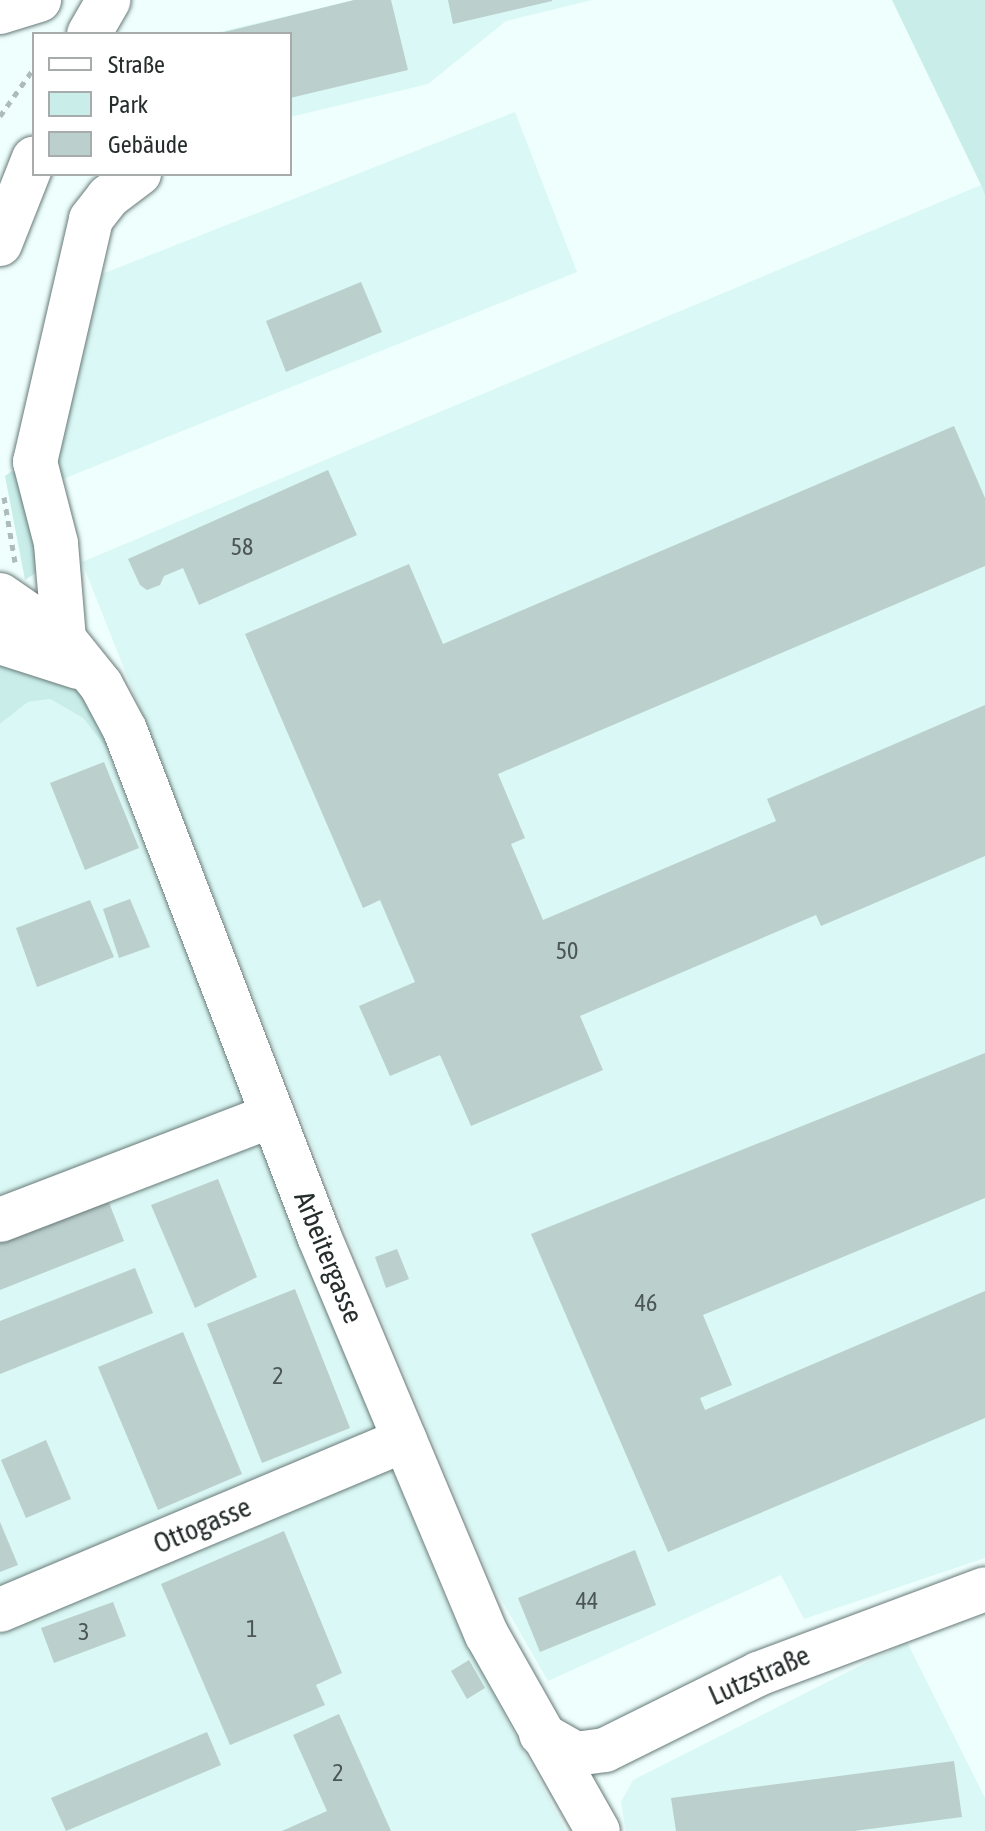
<!DOCTYPE html>
<meta charset="utf-8">
<style>
body{margin:0}
#map{position:relative;width:985px;height:1831px;overflow:hidden;background:#eefffd;font-family:"Asap Condensed",sans-serif}
div>[style]{position:absolute}
.built>*{inset:0;background:#daf8f5}
.green>*{inset:0;background:#c9eeea}
.building>*{inset:0;background:#bbcfcc}
.path>*{height:5px;margin-top:-2.5px;transform-origin:0;background:repeating-linear-gradient(90deg,#adbbba 0 6px,transparent 0 12px)}
.roads{filter:drop-shadow(0 0 2px #687a78) drop-shadow(0 0 2px #687a78)}
.minor>*{height:44px;margin:-22px;padding:0 22px;transform-origin:22px;border-radius:22px;background:#fff}
.major>*{height:44px;margin:-22px;padding:0 22px;transform-origin:22px;border-radius:22px;background:#fff}
span{translate:-50% -50%;white-space:nowrap;text-align:center;line-height:1.15;-webkit-text-stroke:7px #fff;paint-order:stroke}
.number-label{font-size:24px;color:#4b5655}
.number-label span{-webkit-text-stroke-width:0}
.street-label{font-size:28px;color:#262e2d}
.legend{position:absolute;left:32px;top:32px;width:260px;height:144px;box-sizing:border-box;background:#fff;border:2px solid #a8abab;margin:0;padding:10px 14px;list-style:none;font-size:24px;color:#262e2d}
.legend li{display:flex;align-items:center;gap:16px;height:40px}
.legend b{width:40px;border:2px solid #a8abab}
</style>
<div id="map">
<div class="built">
<div style="clip-path:polygon(354px 0,592px 0,506px 21px,428px 84px,290px 117px,290px 34px,211px 34px)"></div>
<div style="clip-path:polygon(515px 112px,577px 272px,58px 481px,53px 453px,102px 274px)"></div>
<div style="clip-path:polygon(981px 185px,985px 195px,985px 1558px,804px 1619px,781px 1575px,548px 1681px,493px 1585px,360px 1267px,82px 562px)"></div>
<div style="clip-path:polygon(50px 699px,83px 718px,108px 750px,288px 1215px,453px 1617px,566px 1831px,0 1831px,0 724px,28px 702px)"></div>
<div style="clip-path:polygon(907px 1642px,985px 1798px,985px 1831px,626px 1831px,621px 1802px,633px 1780px)"></div>
</div>
<div class="green">
<div style="clip-path:polygon(892px 0,985px 0,985px 195px,981px 185px)"></div>
<div style="clip-path:polygon(12px 471px,28px 483px,37px 572px,25px 580px,5px 476px)"></div>
<div style="clip-path:polygon(0 653px,71px 685px,95px 708px,110px 737px,108px 750px,83px 718px,50px 699px,28px 702px,0 724px)"></div>
</div>
<div class="building">
<div style="clip-path:polygon(354px 0,391px 0,408px 70px,290px 98px,290px 34px,216px 34px)"></div>
<div style="clip-path:polygon(448px 0,552px 0,552px 1px,453px 24px)"></div>
<div style="clip-path:polygon(361px 282px,382px 332px,286px 372px,266px 321px)"></div>
<div style="clip-path:polygon(954px 426px,985px 498px,985px 566px,498px 774px,525px 838px,511px 844px,543px 920px,776px 821px,767px 799px,985px 705px,985px 856px,821px 926px,816px 915px,580px 1016px,603px 1070px,471px 1126px,440px 1055px,390px 1076px,359px 1006px,415px 982px,380px 900px,363px 908px,245px 634px,409px 564px,443px 644px)"></div>
<div style="clip-path:polygon(328px 470px,357px 535px,199px 605px,183px 568px,164px 576px,160px 585px,147px 590px,140px 585px,128px 559px)"></div>
<div style="clip-path:polygon(104px 762px,139px 848px,85px 870px,50px 783px)"></div>
<div style="clip-path:polygon(130px 899px,150px 947px,119px 958px,103px 909px)"></div>
<div style="clip-path:polygon(90px 900px,114px 957px,37px 987px,16px 928px)"></div>
<div style="clip-path:polygon(985px 1053px,985px 1198px,703px 1315px,732px 1385px,700px 1398px,705px 1410px,985px 1291px,985px 1418px,668px 1552px,531px 1234px)"></div>
<div style="clip-path:polygon(218px 1179px,257px 1277px,195px 1308px,151px 1205px)"></div>
<div style="clip-path:polygon(106px 1195px,124px 1241px,0 1290px,0 1237px)"></div>
<div style="clip-path:polygon(397px 1249px,409px 1279px,386px 1288px,375px 1257px)"></div>
<div style="clip-path:polygon(135px 1268px,153px 1313px,0 1374px,0 1321px)"></div>
<div style="clip-path:polygon(295px 1289px,350px 1428px,262px 1463px,207px 1324px)"></div>
<div style="clip-path:polygon(183px 1332px,242px 1474px,158px 1510px,98px 1367px)"></div>
<div style="clip-path:polygon(46px 1440px,71px 1499px,26px 1518px,1px 1460px)"></div>
<div style="clip-path:polygon(0 1522px,18px 1565px,0 1572px)"></div>
<div style="clip-path:polygon(284px 1531px,342px 1673px,316px 1685px,325px 1705px,230px 1745px,161px 1584px)"></div>
<div style="clip-path:polygon(635px 1550px,656px 1605px,540px 1652px,518px 1598px)"></div>
<div style="clip-path:polygon(113px 1602px,126px 1636px,54px 1663px,41px 1628px)"></div>
<div style="clip-path:polygon(469px 1660px,485px 1688px,467px 1699px,451px 1671px)"></div>
<div style="clip-path:polygon(339px 1714px,391px 1831px,282px 1831px,327px 1811px,293px 1735px)"></div>
<div style="clip-path:polygon(207px 1732px,221px 1765px,66px 1831px,51px 1798px)"></div>
<div style="clip-path:polygon(954px 1761px,962px 1817px,854px 1831px,676px 1831px,671px 1798px)"></div>
</div>
<div class="path">
<div style="left:0;top:116px;width:59px;rotate:-54.7deg"></div>
<div style="left:4px;top:497px;width:66px;rotate:80.4deg"></div>
</div>
<div class="roads">
<div class="minor">
<div style="left:89px;top:34px;width:39px;rotate:-60deg"></div>
<div style="left:0;top:244px;width:92px;rotate:-68.4deg"></div>
<div style="left:0;top:595px;width:78px;rotate:34.5deg"></div>
<div style="left:64px;top:639px;width:59px;rotate:51.2deg"></div>
<div style="left:101px;top:685px;width:51px;rotate:61.9deg"></div>
<div style="left:125px;top:730px;width:542px;rotate:69.02deg"></div>
<div style="left:319px;top:1236px;width:433px;rotate:67.2deg"></div>
<div style="left:487px;top:1635px;width:225px;rotate:60.5deg"></div>
<div style="left:64px;top:639px;width:96px;rotate:-94.8deg"></div>
<div style="left:56px;top:543px;width:84px;rotate:-104.5deg"></div>
<div style="left:35px;top:462px;width:249px;rotate:-77deg"></div>
<div style="left:91px;top:219px;width:28px;rotate:-52deg"></div>
<div style="left:108px;top:197px;width:39px;rotate:-37deg"></div>
<div style="left:0;top:642px;width:82px;rotate:17.8deg"></div>
<div style="left:0;top:1220px;width:292px;rotate:-21deg"></div>
<div style="left:0;top:1610px;width:439px;rotate:-22.8deg"></div>
<div style="left:541px;top:1734px;width:40px;rotate:29.7deg"></div>
<div style="left:576px;top:1754px;width:29px;rotate:-8deg"></div>
<div style="left:605px;top:1750px;width:171px;rotate:-26.4deg"></div>
<div style="left:758px;top:1674px;width:242px;rotate:-20.5deg"></div>
</div>
<div class="major">
<div style="left:0;top:12px;width:41px;rotate:-17.1deg"></div>
</div>
</div>
<div class="number-label">
<span style="left:242px;top:547px">58</span>
<span style="left:567px;top:951px">50</span>
<span style="left:646px;top:1303px">46</span>
<span style="left:278px;top:1376px">2</span>
<span style="left:587px;top:1601px">44</span>
<span style="left:252px;top:1629px">1</span>
<span style="left:84px;top:1632px">3</span>
<span style="left:338px;top:1773px">2</span>
</div>
<div class="street-label">
<span style="left:329px;top:1257px;rotate:68deg">Arbeitergasse</span>
<span style="left:202px;top:1525px;rotate:-23deg">Ottogasse</span>
<span style="left:759px;top:1675px;rotate:-24deg">Lutzstraße</span>
</div>
<ul class="legend">
<li><b style="height:10px;background:#fff"></b>Straße</li>
<li><b style="height:22px;background:#c9eeea"></b>Park</li>
<li><b style="height:22px;background:#bbcfcc"></b>Gebäude</li>
</ul>
</div>
